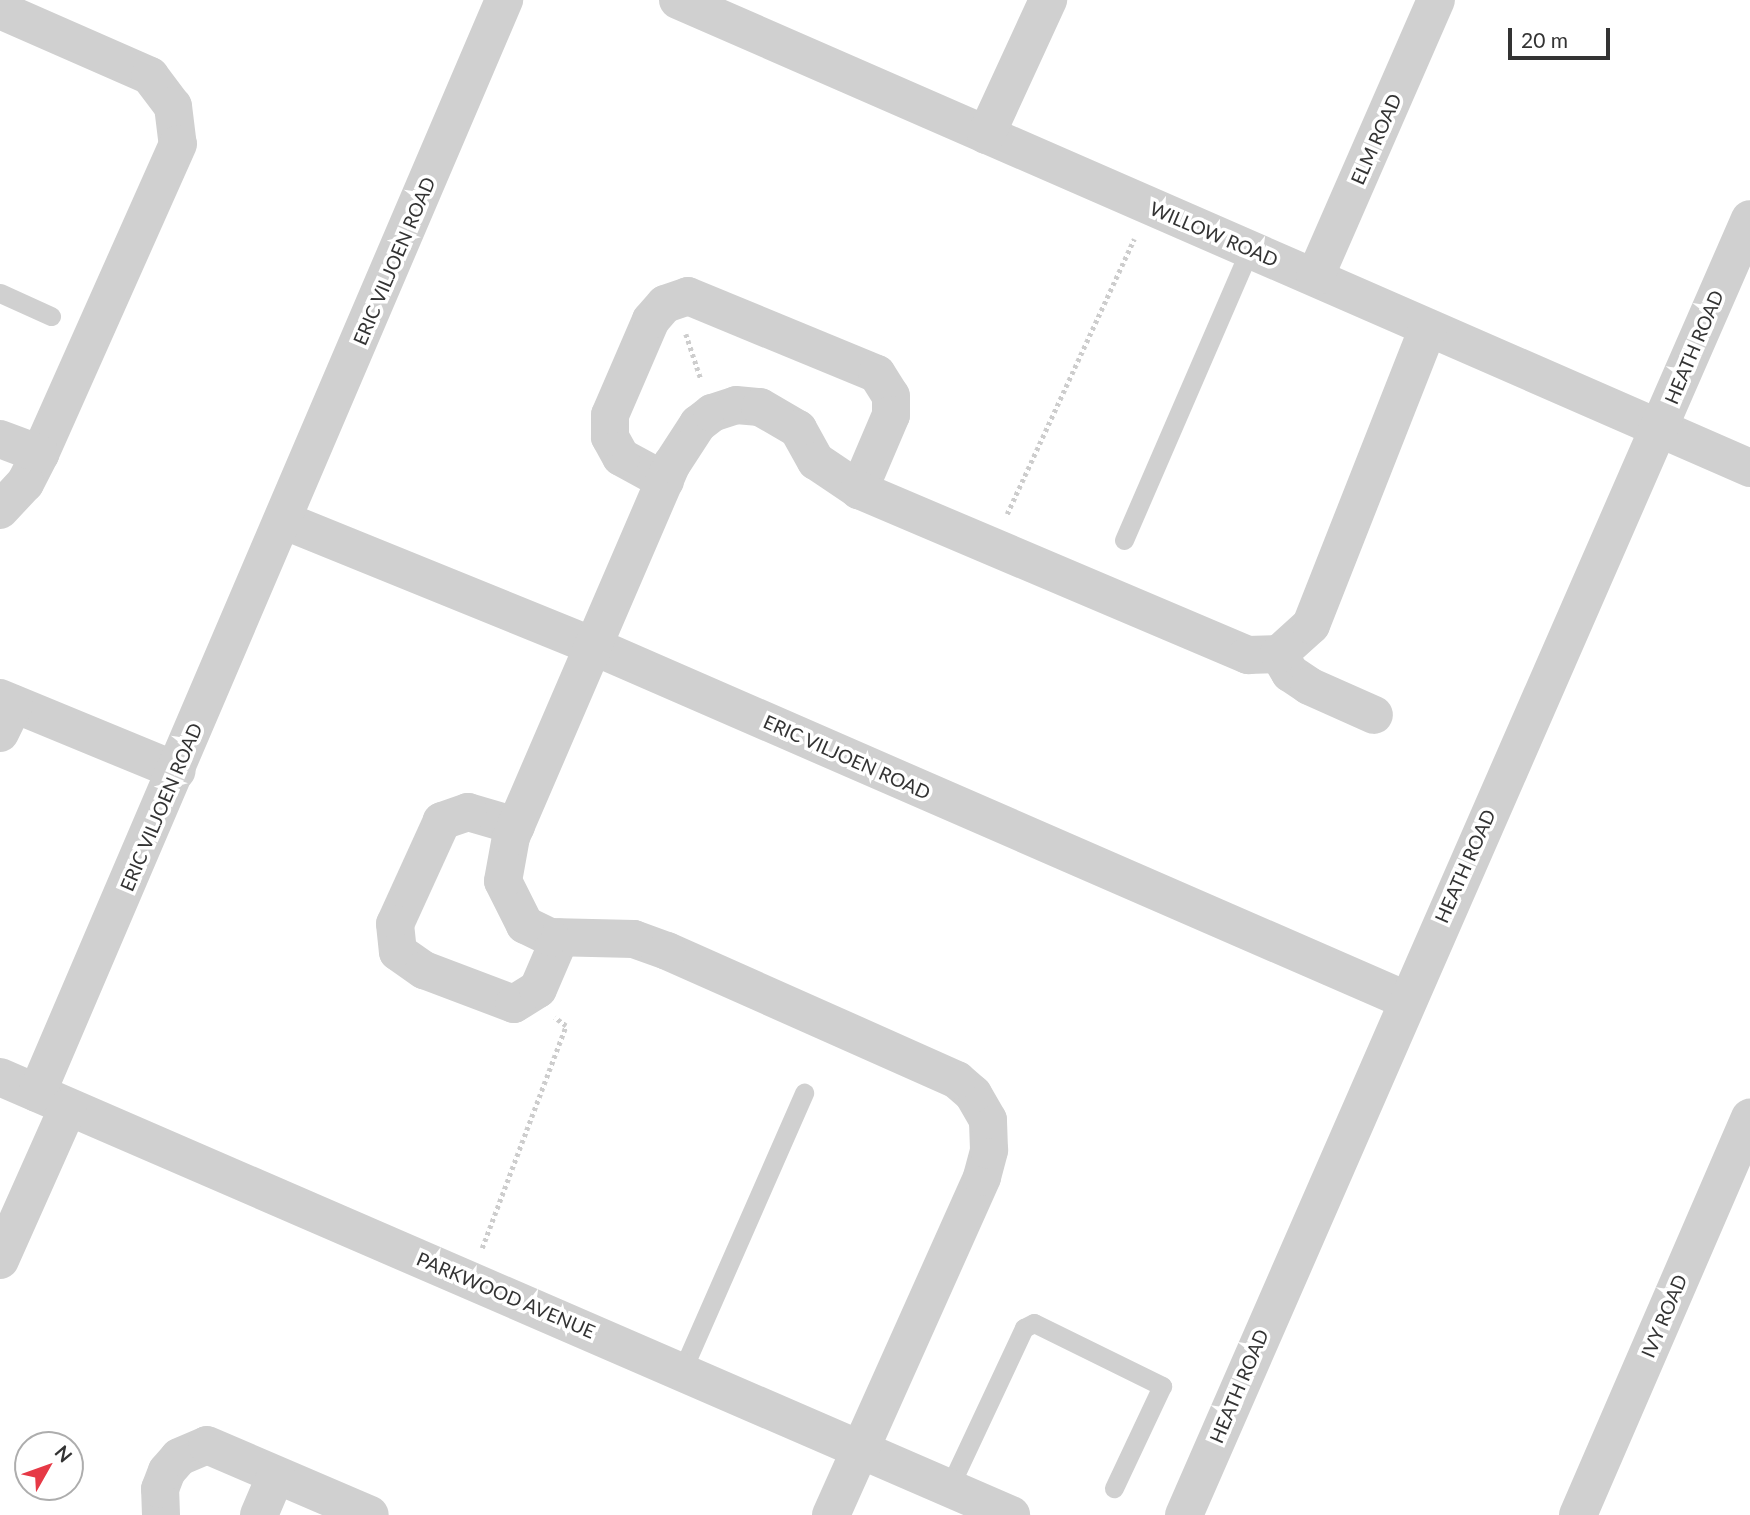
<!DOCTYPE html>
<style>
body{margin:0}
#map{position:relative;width:1750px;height:1515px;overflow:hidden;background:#fff;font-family:Lato,sans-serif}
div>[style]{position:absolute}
.path>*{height:4.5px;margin-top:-2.25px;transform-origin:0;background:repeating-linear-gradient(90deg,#cdcdcd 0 3.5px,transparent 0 7px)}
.lane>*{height:19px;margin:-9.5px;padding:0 9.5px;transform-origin:9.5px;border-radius:9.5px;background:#d0d0d0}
.street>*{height:38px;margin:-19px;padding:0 19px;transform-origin:19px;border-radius:19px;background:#d0d0d0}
span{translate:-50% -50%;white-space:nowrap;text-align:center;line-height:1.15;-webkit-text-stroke:7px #fff;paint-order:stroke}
.street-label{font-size:19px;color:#333}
.north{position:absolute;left:14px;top:1431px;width:70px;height:70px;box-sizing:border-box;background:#fff;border:2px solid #adadad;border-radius:50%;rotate:50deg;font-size:19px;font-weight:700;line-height:28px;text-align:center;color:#333}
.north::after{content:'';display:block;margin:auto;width:24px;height:32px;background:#e63946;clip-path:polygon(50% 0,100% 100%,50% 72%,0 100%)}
.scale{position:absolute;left:1508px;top:28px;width:102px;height:32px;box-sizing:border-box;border:4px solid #333;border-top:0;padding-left:9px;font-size:21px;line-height:24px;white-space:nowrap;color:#333;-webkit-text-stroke:5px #fff;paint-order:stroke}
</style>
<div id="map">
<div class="path">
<div style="left:686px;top:334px;width:47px;rotate:71.6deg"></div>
<div style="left:1007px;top:514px;width:303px;rotate:-65.2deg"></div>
<div style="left:482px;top:1248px;width:237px;rotate:-69.3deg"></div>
<div style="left:566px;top:1026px;width:14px;rotate:-144deg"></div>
</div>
<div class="lane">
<div style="left:0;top:293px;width:56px;rotate:24.3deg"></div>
<div style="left:1124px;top:540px;width:317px;rotate:-66.6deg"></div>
<div style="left:682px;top:1371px;width:304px;rotate:-66.3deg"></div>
<div style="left:949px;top:1488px;width:177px;rotate:-64.9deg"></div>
<div style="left:1024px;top:1328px;width:11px;rotate:-27deg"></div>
<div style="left:1034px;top:1323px;width:143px;rotate:26.2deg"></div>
<div style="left:1162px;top:1386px;width:113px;rotate:115.2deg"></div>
</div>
<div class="street">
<div style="left:678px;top:0;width:1170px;rotate:23.58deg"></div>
<div style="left:0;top:10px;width:164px;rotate:23.7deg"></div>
<div style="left:150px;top:76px;width:38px;rotate:53deg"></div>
<div style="left:173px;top:106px;width:38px;rotate:83deg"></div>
<div style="left:178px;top:144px;width:339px;rotate:114deg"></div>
<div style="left:40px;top:454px;width:33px;rotate:117deg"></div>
<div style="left:25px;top:483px;width:37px;rotate:133deg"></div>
<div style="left:986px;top:135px;width:149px;rotate:-65.3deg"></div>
<div style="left:1315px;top:277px;width:302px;rotate:-66.4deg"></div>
<div style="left:0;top:439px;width:43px;rotate:20.6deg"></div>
<div style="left:665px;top:481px;width:50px;rotate:-151.4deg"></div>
<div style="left:621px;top:457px;width:23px;rotate:-119deg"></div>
<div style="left:610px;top:437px;width:22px;rotate:-90deg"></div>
<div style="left:610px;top:415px;width:103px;rotate:-66.7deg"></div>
<div style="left:651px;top:320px;width:21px;rotate:-49deg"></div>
<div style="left:665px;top:304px;width:24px;rotate:-19deg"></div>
<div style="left:688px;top:296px;width:204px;rotate:22.4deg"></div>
<div style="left:877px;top:374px;width:26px;rotate:58deg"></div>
<div style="left:891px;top:396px;width:19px;rotate:90deg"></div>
<div style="left:891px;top:415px;width:82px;rotate:113.1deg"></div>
<div style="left:285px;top:521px;width:332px;rotate:22.1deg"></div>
<div style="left:593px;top:646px;width:887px;rotate:23.53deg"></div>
<div style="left:1279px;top:654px;width:22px;rotate:60deg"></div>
<div style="left:1290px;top:673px;width:23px;rotate:34deg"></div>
<div style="left:1309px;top:686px;width:71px;rotate:24deg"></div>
<div style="left:0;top:698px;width:191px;rotate:22.4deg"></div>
<div style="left:0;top:733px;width:32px;rotate:-64deg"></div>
<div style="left:516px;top:826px;width:50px;rotate:-163.7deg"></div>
<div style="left:468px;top:812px;width:28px;rotate:161deg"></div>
<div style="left:442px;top:821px;width:113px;rotate:114.5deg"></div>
<div style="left:395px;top:924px;width:28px;rotate:84deg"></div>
<div style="left:398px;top:952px;width:32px;rotate:35deg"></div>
<div style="left:424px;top:970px;width:96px;rotate:20.7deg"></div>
<div style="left:514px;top:1004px;width:28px;rotate:-32deg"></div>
<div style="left:538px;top:989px;width:56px;rotate:-66.7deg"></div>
<div style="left:0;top:1077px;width:1102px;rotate:23.42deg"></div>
<div style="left:37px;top:1093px;width:1189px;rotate:-66.86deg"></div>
<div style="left:0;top:1260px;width:167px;rotate:-66deg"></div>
<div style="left:161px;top:1515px;width:26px;rotate:-92deg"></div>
<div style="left:160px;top:1489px;width:19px;rotate:-69deg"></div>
<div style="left:167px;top:1471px;width:18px;rotate:-49deg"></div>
<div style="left:179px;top:1457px;width:30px;rotate:-23deg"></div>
<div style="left:207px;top:1445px;width:177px;rotate:23.2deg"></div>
<div style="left:259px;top:1515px;width:43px;rotate:-67deg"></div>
<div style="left:831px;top:1515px;width:370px;rotate:-65.9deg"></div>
<div style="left:982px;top:1177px;width:28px;rotate:-75deg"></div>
<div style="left:989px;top:1150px;width:30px;rotate:-92deg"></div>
<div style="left:988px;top:1120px;width:30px;rotate:-120deg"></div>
<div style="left:973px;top:1094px;width:21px;rotate:-139deg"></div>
<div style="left:957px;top:1080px;width:317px;rotate:-156deg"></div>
<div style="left:667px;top:951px;width:35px;rotate:-160deg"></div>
<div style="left:634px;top:939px;width:84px;rotate:-178.6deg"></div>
<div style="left:550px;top:937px;width:28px;rotate:-154deg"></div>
<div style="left:525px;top:925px;width:49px;rotate:-116.6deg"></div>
<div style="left:503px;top:881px;width:45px;rotate:-79.7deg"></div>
<div style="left:511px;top:837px;width:406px;rotate:-66.7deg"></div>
<div style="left:672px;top:464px;width:48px;rotate:-57deg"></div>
<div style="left:698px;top:424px;width:18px;rotate:-38deg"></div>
<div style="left:712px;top:413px;width:25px;rotate:-18deg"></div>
<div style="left:736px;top:405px;width:24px;rotate:5deg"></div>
<div style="left:760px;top:407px;width:44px;rotate:30.1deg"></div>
<div style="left:798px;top:429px;width:37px;rotate:61deg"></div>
<div style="left:816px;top:461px;width:52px;rotate:34deg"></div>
<div style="left:859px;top:490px;width:423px;rotate:23deg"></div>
<div style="left:1248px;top:655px;width:31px;rotate:-2deg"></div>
<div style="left:1279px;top:654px;width:43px;rotate:-42.2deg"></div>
<div style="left:1311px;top:625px;width:319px;rotate:-68.5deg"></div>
<div style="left:1184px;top:1515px;width:1414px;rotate:-66.41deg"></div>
<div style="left:1578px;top:1515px;width:433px;rotate:-66.6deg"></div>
</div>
<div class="street-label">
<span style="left:1376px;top:139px;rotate:-66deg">ELM ROAD</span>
<span style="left:1214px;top:234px;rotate:23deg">WILLOW ROAD</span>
<span style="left:394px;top:261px;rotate:-67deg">ERIC VILJOEN ROAD</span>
<span style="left:1694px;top:347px;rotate:-67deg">HEATH ROAD</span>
<span style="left:847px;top:757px;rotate:24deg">ERIC VILJOEN ROAD</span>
<span style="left:161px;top:807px;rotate:-67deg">ERIC VILJOEN ROAD</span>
<span style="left:1465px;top:866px;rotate:-66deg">HEATH ROAD</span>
<span style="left:506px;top:1295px;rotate:23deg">PARKWOOD AVENUE</span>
<span style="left:1664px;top:1316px;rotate:-67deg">IVY ROAD</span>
<span style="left:1239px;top:1386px;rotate:-67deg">HEATH ROAD</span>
</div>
<div class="north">N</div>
<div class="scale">20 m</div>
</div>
